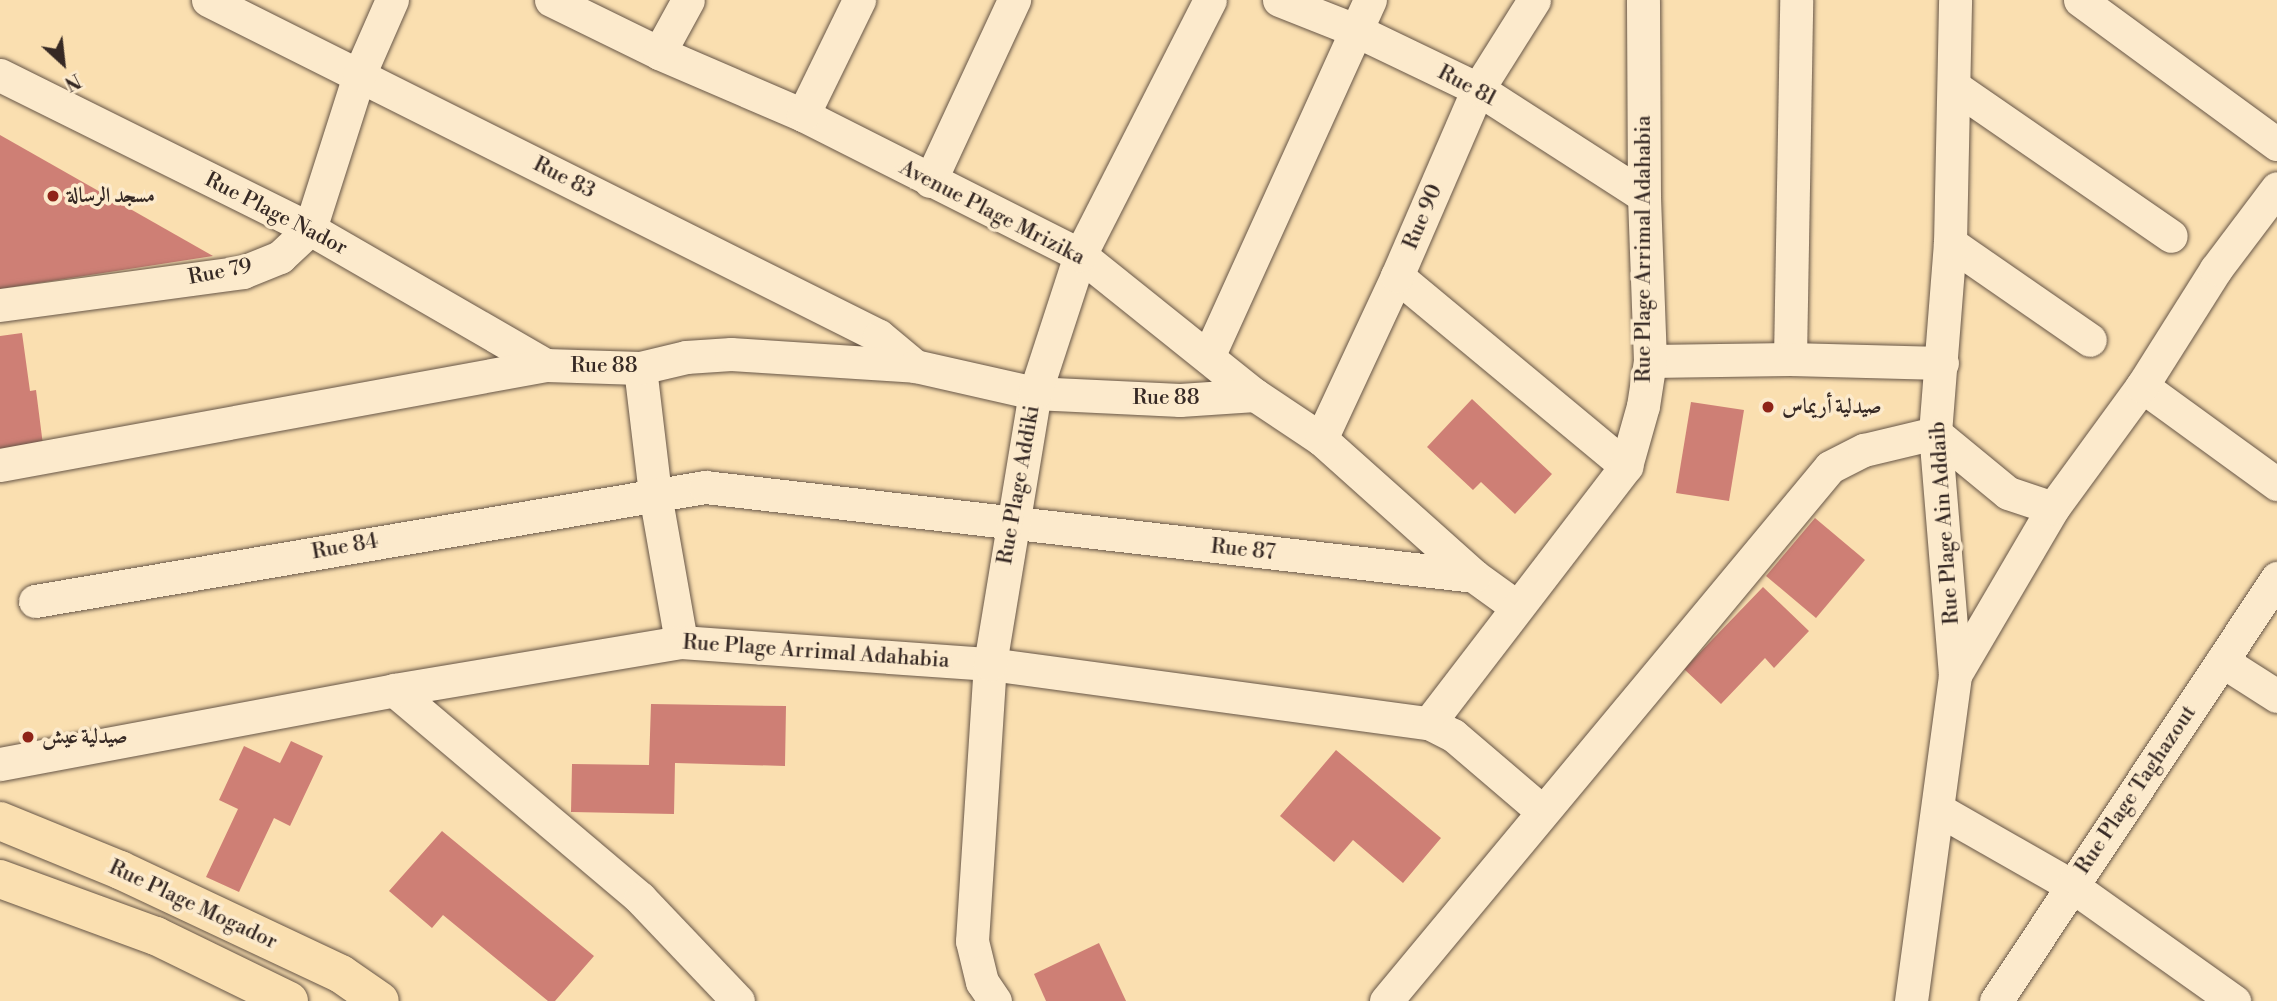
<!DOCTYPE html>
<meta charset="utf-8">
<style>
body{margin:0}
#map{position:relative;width:2277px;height:1001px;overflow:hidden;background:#fadfb0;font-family:"Libre Bodoni",Amiri,serif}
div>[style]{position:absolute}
.building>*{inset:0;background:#ce7f75}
.roads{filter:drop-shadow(0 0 2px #675647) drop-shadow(0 0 2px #675647)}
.street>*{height:33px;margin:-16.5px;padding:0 16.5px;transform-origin:16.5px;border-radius:16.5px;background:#fceacc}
.highway>*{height:38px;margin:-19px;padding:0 19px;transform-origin:19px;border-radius:19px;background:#fadfb0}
.dots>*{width:19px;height:19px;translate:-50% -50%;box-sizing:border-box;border:4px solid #fceacc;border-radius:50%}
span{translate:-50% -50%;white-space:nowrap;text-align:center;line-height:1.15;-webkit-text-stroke:7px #fceacc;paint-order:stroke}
.street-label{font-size:21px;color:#362924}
.poi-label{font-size:21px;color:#362924;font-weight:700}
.left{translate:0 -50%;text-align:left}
.north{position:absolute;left:28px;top:28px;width:70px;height:70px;-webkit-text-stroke:5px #fceacc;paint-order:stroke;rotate:153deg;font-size:19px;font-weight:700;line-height:28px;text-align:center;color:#362924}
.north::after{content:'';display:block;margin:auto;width:24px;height:32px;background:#362924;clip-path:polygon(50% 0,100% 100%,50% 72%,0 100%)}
</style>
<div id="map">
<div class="building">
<div style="clip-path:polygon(0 135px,213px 256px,0 289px)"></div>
<div style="clip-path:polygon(22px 333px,30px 391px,36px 390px,43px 445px,0 451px,0 336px)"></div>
<div style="clip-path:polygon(1472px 399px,1552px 474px,1515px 514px,1481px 482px,1473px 490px,1427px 447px)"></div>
<div style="clip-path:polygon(1691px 402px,1744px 410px,1729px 501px,1676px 493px)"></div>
<div style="clip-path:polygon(1815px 518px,1865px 560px,1816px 618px,1766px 576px)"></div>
<div style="clip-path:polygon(1763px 587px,1809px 631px,1774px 668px,1765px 658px,1721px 704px,1684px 669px)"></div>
<div style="clip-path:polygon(651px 704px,786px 706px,785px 766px,675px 763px,674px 814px,571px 812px,572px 764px,649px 765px)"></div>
<div style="clip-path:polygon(291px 741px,323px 756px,290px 826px,274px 818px,239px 892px,206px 877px,238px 809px,219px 800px,244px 746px,280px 763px)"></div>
<div style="clip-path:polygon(1336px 750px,1441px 838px,1403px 883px,1353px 840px,1334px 862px,1280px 816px)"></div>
<div style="clip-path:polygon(442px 831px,594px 956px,555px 1001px,548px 1001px,443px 915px,432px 928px,389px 891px)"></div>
<div style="clip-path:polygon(1099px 943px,1126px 1001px,1046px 1001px,1034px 974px)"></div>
</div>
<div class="roads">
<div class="street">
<div style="left:208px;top:0;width:750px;rotate:26.6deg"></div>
<div style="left:879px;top:336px;width:47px;rotate:39.8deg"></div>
<div style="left:551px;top:0;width:120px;rotate:26.1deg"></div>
<div style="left:659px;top:53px;width:157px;rotate:23.3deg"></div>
<div style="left:803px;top:115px;width:310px;rotate:26.8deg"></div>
<div style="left:1080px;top:255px;width:224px;rotate:38.7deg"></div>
<div style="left:1255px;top:395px;width:79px;rotate:33.7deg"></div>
<div style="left:1321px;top:439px;width:205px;rotate:41.8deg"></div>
<div style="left:1474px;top:576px;width:53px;rotate:35.8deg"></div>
<div style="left:1279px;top:0;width:82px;rotate:21.5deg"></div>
<div style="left:1355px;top:30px;width:136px;rotate:25.6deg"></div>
<div style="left:1478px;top:89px;width:197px;rotate:32.8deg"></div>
<div style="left:2080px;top:0;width:244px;rotate:36.2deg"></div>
<div style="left:659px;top:53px;width:60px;rotate:-61.3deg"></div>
<div style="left:0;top:75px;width:346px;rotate:26.4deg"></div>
<div style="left:310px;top:229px;width:272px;rotate:30deg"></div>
<div style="left:1955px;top:87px;width:262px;rotate:34.6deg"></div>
<div style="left:803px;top:115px;width:128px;rotate:-64deg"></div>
<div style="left:930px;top:181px;width:200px;rotate:-65.1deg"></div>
<div style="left:1950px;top:243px;width:170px;rotate:34.7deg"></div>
<div style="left:1397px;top:276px;width:298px;rotate:39.7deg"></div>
<div style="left:0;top:305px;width:245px;rotate:-7.7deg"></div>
<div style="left:243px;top:272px;width:40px;rotate:-22deg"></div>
<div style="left:280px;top:257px;width:41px;rotate:-43deg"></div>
<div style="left:310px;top:229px;width:162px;rotate:-72.3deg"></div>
<div style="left:359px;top:75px;width:82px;rotate:-66.3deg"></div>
<div style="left:1208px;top:357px;width:392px;rotate:-65.6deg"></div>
<div style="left:1790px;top:359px;width:359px;rotate:-89deg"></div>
<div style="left:1650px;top:361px;width:140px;rotate:-0.8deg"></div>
<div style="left:1790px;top:359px;width:152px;rotate:1.5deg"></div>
<div style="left:640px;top:368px;width:127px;rotate:83.2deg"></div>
<div style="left:655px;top:494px;width:150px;rotate:80deg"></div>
<div style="left:2142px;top:386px;width:167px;rotate:36deg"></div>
<div style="left:1321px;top:439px;width:180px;rotate:-65deg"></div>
<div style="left:1397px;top:276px;width:204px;rotate:-66.6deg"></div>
<div style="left:1478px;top:89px;width:105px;rotate:-57.8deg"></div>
<div style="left:0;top:465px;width:555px;rotate:-10.38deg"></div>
<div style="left:546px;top:365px;width:94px;rotate:1.8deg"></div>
<div style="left:640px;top:368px;width:47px;rotate:-13.4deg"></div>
<div style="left:686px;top:357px;width:45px;rotate:-3.8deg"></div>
<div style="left:731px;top:354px;width:184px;rotate:3.7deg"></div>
<div style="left:915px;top:366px;width:123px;rotate:12.7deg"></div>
<div style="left:1035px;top:393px;width:145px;rotate:2.8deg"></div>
<div style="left:1180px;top:400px;width:75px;rotate:-3.8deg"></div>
<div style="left:35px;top:601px;width:680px;rotate:-9.66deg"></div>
<div style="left:705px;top:487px;width:774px;rotate:6.6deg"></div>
<div style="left:2222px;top:661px;width:65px;rotate:32.5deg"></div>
<div style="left:1955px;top:675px;width:194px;rotate:-59.6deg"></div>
<div style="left:2053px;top:508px;width:151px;rotate:-53.9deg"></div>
<div style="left:2142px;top:386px;width:138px;rotate:-57.7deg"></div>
<div style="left:2216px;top:269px;width:101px;rotate:-53deg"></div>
<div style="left:394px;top:690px;width:322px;rotate:40.2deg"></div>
<div style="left:640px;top:898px;width:142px;rotate:46.4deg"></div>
<div style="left:1429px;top:723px;width:324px;rotate:-52.5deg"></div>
<div style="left:1626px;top:466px;width:62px;rotate:-74.2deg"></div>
<div style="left:1643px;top:406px;width:46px;rotate:-81.2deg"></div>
<div style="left:1650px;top:361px;width:165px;rotate:-92.1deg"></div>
<div style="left:1644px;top:196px;width:196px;rotate:-90.3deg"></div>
<div style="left:0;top:764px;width:401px;rotate:-10.6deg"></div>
<div style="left:394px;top:690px;width:291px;rotate:-9.5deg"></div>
<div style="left:681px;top:642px;width:310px;rotate:4.1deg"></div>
<div style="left:990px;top:664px;width:443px;rotate:7.7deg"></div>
<div style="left:1429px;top:723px;width:27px;rotate:27deg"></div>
<div style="left:1453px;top:735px;width:117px;rotate:40.5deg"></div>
<div style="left:1939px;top:810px;width:153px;rotate:29.7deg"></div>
<div style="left:2072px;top:886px;width:199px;rotate:35.4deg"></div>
<div style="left:995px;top:1001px;width:23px;rotate:-124deg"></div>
<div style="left:982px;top:982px;width:42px;rotate:-103.7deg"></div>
<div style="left:972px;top:941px;width:278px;rotate:-86.3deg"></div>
<div style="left:990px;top:664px;width:275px;rotate:-80.6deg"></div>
<div style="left:1035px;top:393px;width:145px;rotate:-71.9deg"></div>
<div style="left:1080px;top:255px;width:286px;rotate:-63deg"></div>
<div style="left:1386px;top:1001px;width:694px;rotate:-50.26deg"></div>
<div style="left:1830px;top:467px;width:38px;rotate:-27deg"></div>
<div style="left:1864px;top:450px;width:73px;rotate:-13.5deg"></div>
<div style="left:1935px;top:433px;width:94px;rotate:39.4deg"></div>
<div style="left:2008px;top:493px;width:47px;rotate:18.4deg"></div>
<div style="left:1911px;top:1001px;width:329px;rotate:-82.3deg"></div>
<div style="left:1955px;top:675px;width:243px;rotate:-94.7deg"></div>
<div style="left:1935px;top:433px;width:191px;rotate:-85.5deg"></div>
<div style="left:1950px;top:243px;width:243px;rotate:-88.8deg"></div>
<div style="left:1996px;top:1001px;width:508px;rotate:-56.4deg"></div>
</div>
<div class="highway">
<div style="left:0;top:821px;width:130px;rotate:22.2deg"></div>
<div style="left:120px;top:870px;width:244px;rotate:25.2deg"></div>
<div style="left:341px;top:974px;width:47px;rotate:34.7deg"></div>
<div style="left:0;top:879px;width:166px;rotate:20.1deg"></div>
<div style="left:156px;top:936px;width:148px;rotate:26deg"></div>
</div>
</div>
<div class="dots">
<div style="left:53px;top:196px;background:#8f2418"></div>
<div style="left:1768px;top:407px;background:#8f2418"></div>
<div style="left:28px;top:737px;background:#8f2418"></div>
</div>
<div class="street-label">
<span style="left:1467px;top:86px;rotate:28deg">Rue 81</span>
<span style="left:564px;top:178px;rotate:27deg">Rue 83</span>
<span style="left:992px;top:213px;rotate:27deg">Avenue Plage Mrizika</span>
<span style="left:276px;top:214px;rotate:27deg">Rue Plage Nador</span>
<span style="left:1423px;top:217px;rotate:-67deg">Rue 90</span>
<span style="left:1644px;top:249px;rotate:-90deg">Rue Plage Arrimal Adahabia</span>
<span style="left:220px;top:272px;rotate:-11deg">Rue 79</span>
<span style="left:604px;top:366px">Rue 88</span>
<span style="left:1166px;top:398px">Rue 88</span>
<span style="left:1019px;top:485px;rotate:-80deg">Rue Plage Addiki</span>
<span style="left:1945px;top:523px;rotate:-94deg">Rue Plage Ain Addaib</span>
<span style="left:345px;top:547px;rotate:-10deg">Rue 84</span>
<span style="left:1243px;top:550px;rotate:6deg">Rue 87</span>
<span style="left:816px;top:652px;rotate:4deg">Rue Plage Arrimal Adahabia</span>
<span style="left:2136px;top:790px;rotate:-56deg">Rue Plage Taghazout</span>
<span style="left:193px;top:905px;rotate:25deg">Rue Plage Mogador</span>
</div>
<div class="poi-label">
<span class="left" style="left:67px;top:196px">مسجد الرسالة</span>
<span class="left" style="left:1782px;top:407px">صيدلية أريماس</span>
<span class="left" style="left:42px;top:737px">صيدلية عيش</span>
</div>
<div class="north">N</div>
</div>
